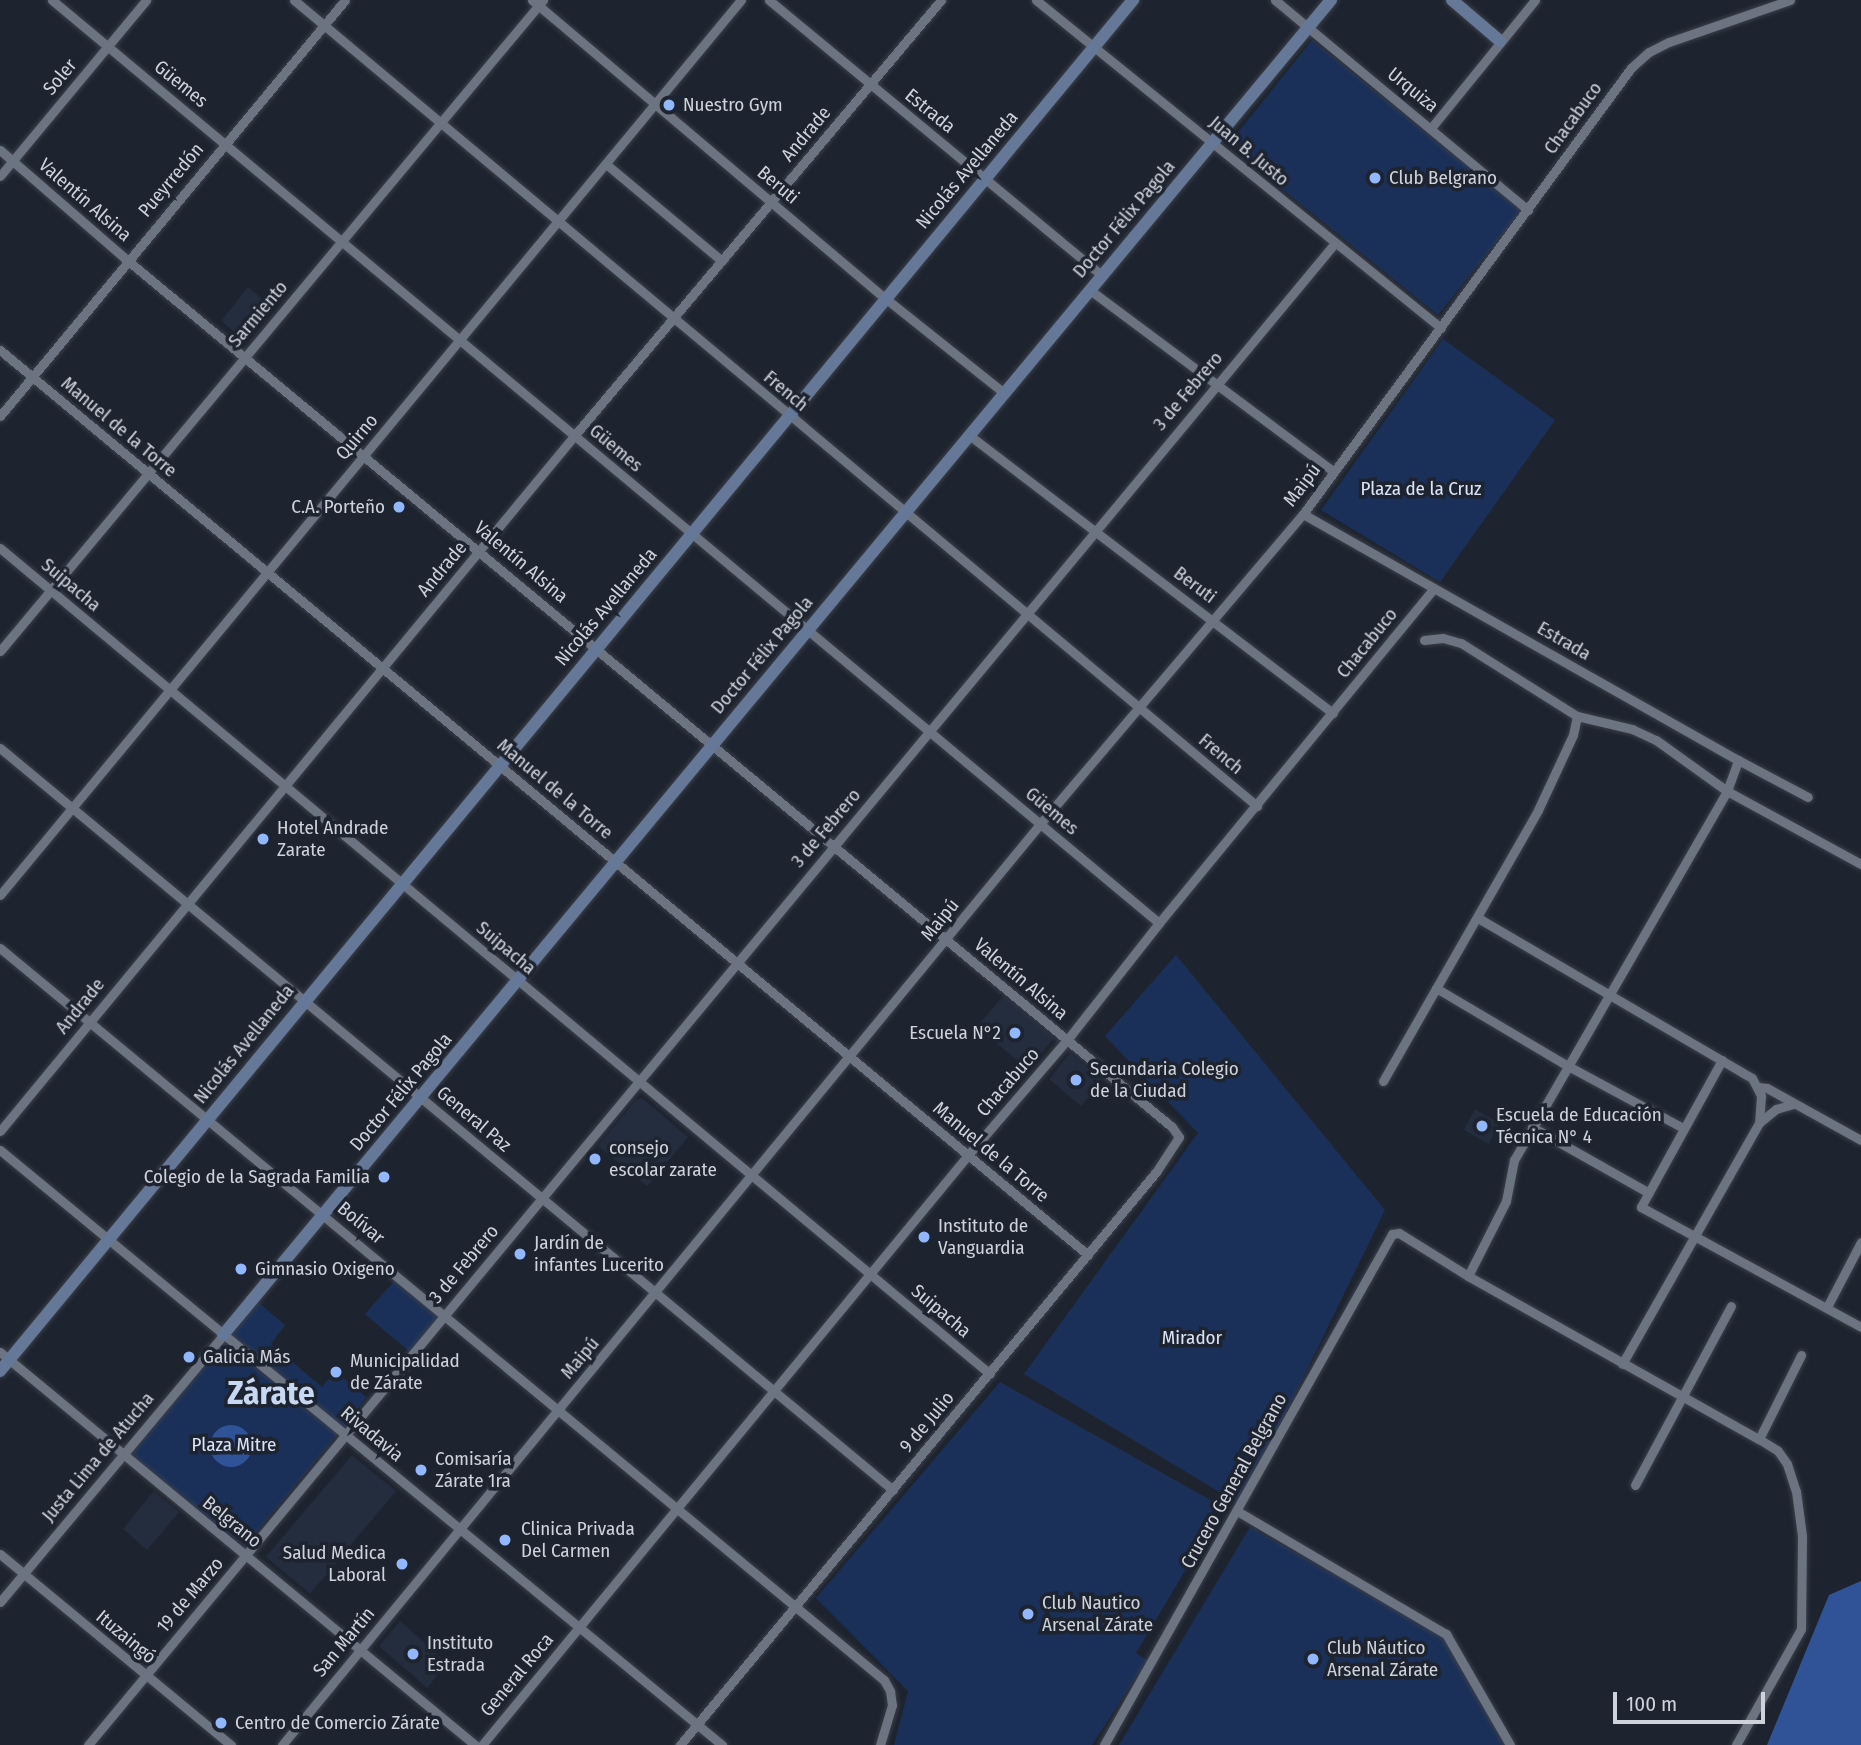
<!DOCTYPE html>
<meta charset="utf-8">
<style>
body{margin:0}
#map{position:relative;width:1861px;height:1745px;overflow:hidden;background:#1e242f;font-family:"Fira Sans Condensed",sans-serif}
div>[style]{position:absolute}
.built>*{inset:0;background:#242d3e}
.green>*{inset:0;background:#1b3059}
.water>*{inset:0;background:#305397}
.round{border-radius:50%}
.roads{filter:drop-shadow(0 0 2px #3b404a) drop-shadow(0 0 2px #3b404a)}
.street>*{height:9px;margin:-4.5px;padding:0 4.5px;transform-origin:4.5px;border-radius:4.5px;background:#6c7381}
.secondary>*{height:12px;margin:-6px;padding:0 6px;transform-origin:6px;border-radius:6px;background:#667898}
.dots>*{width:19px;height:19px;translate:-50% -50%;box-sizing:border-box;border:4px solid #1e242f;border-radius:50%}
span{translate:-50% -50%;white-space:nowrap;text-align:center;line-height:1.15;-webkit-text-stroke:7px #1e242f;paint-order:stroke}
.street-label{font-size:19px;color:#ced2da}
.poi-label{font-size:19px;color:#ced2da}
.left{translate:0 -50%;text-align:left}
.right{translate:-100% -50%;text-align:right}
.park-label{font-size:19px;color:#d9e4f8}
.town-label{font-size:33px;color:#c9d8f2;font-weight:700}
.scale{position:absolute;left:1613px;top:1692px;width:152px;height:32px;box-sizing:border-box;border:4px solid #ced2da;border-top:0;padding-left:9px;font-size:21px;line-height:24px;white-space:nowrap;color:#ced2da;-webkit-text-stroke:5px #1e242f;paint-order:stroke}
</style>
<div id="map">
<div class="built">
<div style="clip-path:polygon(248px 287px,272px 307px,245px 341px,221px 321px)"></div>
<div style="clip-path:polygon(1003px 996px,1054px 1038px,1028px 1069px,977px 1027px)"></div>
<div style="clip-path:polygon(1070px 1053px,1103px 1081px,1081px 1106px,1049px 1079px)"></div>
<div style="clip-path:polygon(642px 1098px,688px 1137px,647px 1186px,598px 1146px,636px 1100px)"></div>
<div style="clip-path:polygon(1475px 1109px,1499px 1123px,1489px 1144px,1464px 1130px)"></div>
<div style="clip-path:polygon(352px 1455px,396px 1491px,310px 1594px,266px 1557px)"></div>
<div style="clip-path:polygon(154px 1491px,179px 1512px,147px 1550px,123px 1529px)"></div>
<div style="clip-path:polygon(400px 1621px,447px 1663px,427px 1688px,379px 1646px)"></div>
</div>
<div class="green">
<div style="clip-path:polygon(1312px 40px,1522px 210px,1438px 315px,1228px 145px)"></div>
<div style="clip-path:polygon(1443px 339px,1555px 420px,1440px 582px,1321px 510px)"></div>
<div style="clip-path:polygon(1176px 955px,1385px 1210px,1241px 1505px,1024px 1374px,1198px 1133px,1105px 1036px)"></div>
<div style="clip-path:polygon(397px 1278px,441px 1316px,410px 1352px,365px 1314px)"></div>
<div style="clip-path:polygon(258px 1302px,285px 1325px,271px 1344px,322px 1387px,335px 1371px,366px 1397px,345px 1429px,231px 1336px)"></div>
<div style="clip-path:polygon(224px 1342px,336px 1431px,337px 1435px,245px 1546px,134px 1460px,133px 1455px,134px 1449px)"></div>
<div style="clip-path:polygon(1000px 1382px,1223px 1507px,1136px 1653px,1147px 1660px,1092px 1745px,894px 1745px,908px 1691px,816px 1598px)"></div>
<div style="clip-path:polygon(1250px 1527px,1441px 1635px,1506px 1745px,1119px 1745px)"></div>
</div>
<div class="water">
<div class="round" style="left:210px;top:1425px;width:42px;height:42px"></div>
<div style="clip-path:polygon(1861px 1581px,1861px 1745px,1767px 1745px,1829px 1595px)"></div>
</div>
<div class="roads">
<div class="street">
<div style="left:52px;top:0;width:1441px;rotate:39.82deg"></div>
<div style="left:294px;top:0;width:1256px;rotate:39.93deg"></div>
<div style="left:532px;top:0;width:462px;rotate:40.2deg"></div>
<div style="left:885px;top:298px;width:152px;rotate:38.6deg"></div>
<div style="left:769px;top:0;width:432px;rotate:39.6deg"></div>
<div style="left:1036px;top:0;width:521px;rotate:39deg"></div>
<div style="left:1275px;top:0;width:329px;rotate:39.7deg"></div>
<div style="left:1431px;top:128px;width:165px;rotate:-50.9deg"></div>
<div style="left:0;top:150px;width:168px;rotate:40.9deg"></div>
<div style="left:127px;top:260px;width:1358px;rotate:39.68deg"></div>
<div style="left:1172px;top:1127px;width:12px;rotate:55deg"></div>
<div style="left:1179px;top:1137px;width:42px;rotate:123.3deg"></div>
<div style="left:1156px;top:1172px;width:745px;rotate:129.72deg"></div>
<div style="left:606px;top:164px;width:151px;rotate:39.9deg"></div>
<div style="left:0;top:176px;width:229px;rotate:-50.3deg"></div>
<div style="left:1090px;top:290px;width:304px;rotate:36.7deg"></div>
<div style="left:0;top:350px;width:1415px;rotate:39.75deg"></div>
<div style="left:0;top:416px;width:540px;rotate:-50.33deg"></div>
<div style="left:969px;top:435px;width:458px;rotate:37.4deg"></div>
<div style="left:1303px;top:514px;width:500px;rotate:29.5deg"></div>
<div style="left:1738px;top:760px;width:79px;rotate:27.9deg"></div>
<div style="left:0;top:548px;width:1289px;rotate:39.84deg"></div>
<div style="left:1424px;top:640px;width:19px;rotate:-6deg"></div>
<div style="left:1443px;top:638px;width:19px;rotate:16deg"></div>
<div style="left:1461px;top:643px;width:137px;rotate:32.2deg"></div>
<div style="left:1577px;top:716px;width:57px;rotate:13.3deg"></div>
<div style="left:1632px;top:729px;width:26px;rotate:25deg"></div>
<div style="left:1656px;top:740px;width:87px;rotate:35.7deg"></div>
<div style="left:1727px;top:791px;width:153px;rotate:28.6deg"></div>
<div style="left:0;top:651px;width:848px;rotate:-50.17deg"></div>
<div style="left:0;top:748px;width:1161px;rotate:39.72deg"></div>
<div style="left:0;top:895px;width:1162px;rotate:-50.38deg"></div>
<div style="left:1478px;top:918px;width:307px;rotate:30.3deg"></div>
<div style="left:1743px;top:1073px;width:10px;rotate:29deg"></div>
<div style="left:1752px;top:1078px;width:20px;rotate:63deg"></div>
<div style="left:1761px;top:1096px;width:27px;rotate:94deg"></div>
<div style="left:1759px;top:1123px;width:277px;rotate:119.6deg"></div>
<div style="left:0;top:948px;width:1148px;rotate:39.63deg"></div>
<div style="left:884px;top:1680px;width:13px;rotate:61deg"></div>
<div style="left:890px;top:1691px;width:14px;rotate:82deg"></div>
<div style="left:892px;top:1705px;width:42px;rotate:106.7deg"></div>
<div style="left:1436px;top:988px;width:153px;rotate:30.6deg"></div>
<div style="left:1568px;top:1066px;width:131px;rotate:28.3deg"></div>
<div style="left:1722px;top:1060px;width:168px;rotate:118.9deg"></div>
<div style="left:1641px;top:1207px;width:251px;rotate:28.6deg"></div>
<div style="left:1383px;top:1081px;width:312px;rotate:-60.2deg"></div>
<div style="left:1538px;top:810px;width:83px;rotate:-65deg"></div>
<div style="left:1573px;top:735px;width:19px;rotate:-78deg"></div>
<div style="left:1758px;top:1087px;width:9px;rotate:6deg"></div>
<div style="left:1767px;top:1088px;width:107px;rotate:29deg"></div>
<div style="left:1760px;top:1122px;width:21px;rotate:-39deg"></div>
<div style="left:1776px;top:1109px;width:19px;rotate:-16deg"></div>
<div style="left:1532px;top:1127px;width:134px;rotate:29.4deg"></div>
<div style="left:0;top:1131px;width:901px;rotate:-50.45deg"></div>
<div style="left:574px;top:436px;width:570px;rotate:-49.91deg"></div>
<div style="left:0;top:1150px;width:936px;rotate:39.49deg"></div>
<div style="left:1468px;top:1276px;width:84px;rotate:-63.1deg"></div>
<div style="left:1506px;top:1201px;width:42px;rotate:-79deg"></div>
<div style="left:1514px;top:1160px;width:426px;rotate:-60deg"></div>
<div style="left:1727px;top:791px;width:33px;rotate:-70deg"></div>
<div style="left:1827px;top:1307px;width:73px;rotate:-62.4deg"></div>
<div style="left:0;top:1352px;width:617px;rotate:39.6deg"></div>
<div style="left:1759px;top:1439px;width:94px;rotate:-63.4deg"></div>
<div style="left:1635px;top:1485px;width:203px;rotate:-61.8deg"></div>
<div style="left:1237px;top:1511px;width:243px;rotate:30.5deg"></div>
<div style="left:1446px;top:1634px;width:128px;rotate:60deg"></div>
<div style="left:0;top:1554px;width:300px;rotate:39.6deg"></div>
<div style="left:0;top:1602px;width:348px;rotate:-50.1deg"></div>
<div style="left:88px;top:1745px;width:1951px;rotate:-50.3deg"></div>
<div style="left:282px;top:1745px;width:1193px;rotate:-50.54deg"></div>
<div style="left:1040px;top:824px;width:407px;rotate:-49.7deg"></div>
<div style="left:1303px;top:514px;width:554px;rotate:-53.67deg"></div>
<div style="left:1631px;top:68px;width:24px;rotate:-42deg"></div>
<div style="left:1649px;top:52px;width:22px;rotate:-27deg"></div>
<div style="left:1669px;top:42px;width:128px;rotate:-19.1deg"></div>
<div style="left:482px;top:1745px;width:764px;rotate:-50.52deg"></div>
<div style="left:968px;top:1155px;width:152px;rotate:-49.3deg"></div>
<div style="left:1067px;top:1040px;width:149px;rotate:-51.8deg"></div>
<div style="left:1159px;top:923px;width:433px;rotate:-50.6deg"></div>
<div style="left:1104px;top:1745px;width:587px;rotate:-60.59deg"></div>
<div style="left:1392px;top:1234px;width:7px;rotate:-8deg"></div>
<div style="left:1399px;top:1233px;width:81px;rotate:31.9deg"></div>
<div style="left:1468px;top:1276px;width:334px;rotate:29.3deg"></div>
<div style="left:1759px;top:1439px;width:22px;rotate:32deg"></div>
<div style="left:1778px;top:1451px;width:16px;rotate:55deg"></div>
<div style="left:1787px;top:1464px;width:28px;rotate:72deg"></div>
<div style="left:1796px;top:1491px;width:45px;rotate:82.4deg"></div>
<div style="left:1802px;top:1536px;width:93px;rotate:90.6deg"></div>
<div style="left:1801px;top:1629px;width:133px;rotate:119.3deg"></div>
</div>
<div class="secondary">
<div style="left:1452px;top:0;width:63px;rotate:40.5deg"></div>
<div style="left:223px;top:1335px;width:1735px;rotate:-50.31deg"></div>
<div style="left:0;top:1371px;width:1779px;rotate:-50.43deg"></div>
</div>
</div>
<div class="dots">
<div style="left:669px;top:105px;background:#92b7fd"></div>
<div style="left:1375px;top:178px;background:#92b7fd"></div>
<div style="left:399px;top:507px;background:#92b7fd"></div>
<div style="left:263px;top:839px;background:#92b7fd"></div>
<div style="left:1015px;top:1033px;background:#92b7fd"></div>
<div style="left:1076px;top:1080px;background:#92b7fd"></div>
<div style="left:1482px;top:1126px;background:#92b7fd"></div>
<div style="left:595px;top:1159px;background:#92b7fd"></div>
<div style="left:384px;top:1177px;background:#92b7fd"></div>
<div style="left:924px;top:1237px;background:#92b7fd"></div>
<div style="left:520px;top:1254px;background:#92b7fd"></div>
<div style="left:241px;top:1269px;background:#92b7fd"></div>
<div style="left:189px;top:1357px;background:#92b7fd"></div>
<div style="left:336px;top:1372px;background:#92b7fd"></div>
<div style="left:421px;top:1470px;background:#92b7fd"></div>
<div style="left:505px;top:1540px;background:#92b7fd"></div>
<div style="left:402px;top:1564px;background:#92b7fd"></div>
<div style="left:1028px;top:1614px;background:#92b7fd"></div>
<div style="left:413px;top:1654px;background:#92b7fd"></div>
<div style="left:1313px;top:1659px;background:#92b7fd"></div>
<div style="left:221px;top:1723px;background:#92b7fd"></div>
</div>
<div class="street-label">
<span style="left:60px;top:77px;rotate:-50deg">Soler</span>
<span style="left:181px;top:84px;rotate:39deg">Güemes</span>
<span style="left:1413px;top:90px;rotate:39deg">Urquiza</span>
<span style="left:930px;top:111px;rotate:39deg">Estrada</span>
<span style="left:1573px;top:118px;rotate:-54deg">Chacabuco</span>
<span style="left:806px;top:134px;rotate:-50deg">Andrade</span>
<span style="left:1249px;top:151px;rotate:40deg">Juan B. Justo</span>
<span style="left:967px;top:170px;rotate:-50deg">Nicolás Avellaneda</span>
<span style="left:171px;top:180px;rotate:-50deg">Pueyrredón</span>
<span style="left:778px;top:185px;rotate:40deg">Beruti</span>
<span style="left:85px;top:200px;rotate:41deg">Valentín Alsina</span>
<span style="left:1124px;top:219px;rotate:-50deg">Doctor Félix Pagola</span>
<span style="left:258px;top:314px;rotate:-50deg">Sarmiento</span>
<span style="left:786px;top:391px;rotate:40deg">French</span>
<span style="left:1188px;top:391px;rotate:-50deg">3 de Febrero</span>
<span style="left:119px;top:427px;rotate:40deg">Manuel de la Torre</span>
<span style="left:357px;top:437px;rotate:-50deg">Quirno</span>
<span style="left:616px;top:448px;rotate:40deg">Güemes</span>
<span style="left:1302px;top:485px;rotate:-53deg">Maipú</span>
<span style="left:521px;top:562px;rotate:40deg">Valentín Alsina</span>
<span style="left:442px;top:569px;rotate:-50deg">Andrade</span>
<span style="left:71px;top:585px;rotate:40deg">Suipacha</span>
<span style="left:1195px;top:585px;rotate:37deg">Beruti</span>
<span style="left:606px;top:607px;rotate:-50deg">Nicolás Avellaneda</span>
<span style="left:1564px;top:641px;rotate:30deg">Estrada</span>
<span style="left:1367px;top:643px;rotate:-51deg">Chacabuco</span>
<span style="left:762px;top:655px;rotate:-50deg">Doctor Félix Pagola</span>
<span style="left:1221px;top:754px;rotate:40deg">French</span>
<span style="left:555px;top:789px;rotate:40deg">Manuel de la Torre</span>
<span style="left:1052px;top:811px;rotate:40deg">Güemes</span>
<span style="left:826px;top:828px;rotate:-50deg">3 de Febrero</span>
<span style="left:940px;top:920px;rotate:-51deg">Maipú</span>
<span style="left:506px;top:948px;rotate:40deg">Suipacha</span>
<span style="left:1021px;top:979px;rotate:40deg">Valentín Alsina</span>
<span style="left:80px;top:1006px;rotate:-51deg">Andrade</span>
<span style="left:244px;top:1044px;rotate:-51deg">Nicolás Avellaneda</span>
<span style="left:1008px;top:1082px;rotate:-49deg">Chacabuco</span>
<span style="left:401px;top:1092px;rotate:-50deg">Doctor Félix Pagola</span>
<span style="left:474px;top:1119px;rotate:40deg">General Paz</span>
<span style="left:991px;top:1152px;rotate:40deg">Manuel de la Torre</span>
<span style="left:361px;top:1223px;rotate:40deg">Bolívar</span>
<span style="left:464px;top:1264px;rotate:-50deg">3 de Febrero</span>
<span style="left:941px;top:1311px;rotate:40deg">Suipacha</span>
<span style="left:580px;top:1358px;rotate:-50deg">Maipú</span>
<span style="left:927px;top:1422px;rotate:-50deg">9 de Julio</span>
<span style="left:372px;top:1434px;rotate:40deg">Rivadavia</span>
<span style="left:98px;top:1457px;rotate:-50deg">Justa Lima de Atucha</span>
<span style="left:1234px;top:1481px;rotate:-61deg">Crucero General Belgrano</span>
<span style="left:232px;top:1522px;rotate:39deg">Belgrano</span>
<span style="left:190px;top:1595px;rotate:-50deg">19 de Marzo</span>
<span style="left:126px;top:1637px;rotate:40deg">Ituzaingó</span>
<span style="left:344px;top:1642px;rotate:-50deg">San Martín</span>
<span style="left:517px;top:1675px;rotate:-50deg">General Roca</span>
</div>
<div class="poi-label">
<span class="left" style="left:683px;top:105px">Nuestro Gym</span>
<span class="left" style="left:1389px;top:178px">Club Belgrano</span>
<span class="right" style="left:385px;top:507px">C.A. Porteño</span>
<span class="left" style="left:277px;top:839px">Hotel Andrade<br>Zarate</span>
<span class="right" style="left:1001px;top:1033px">Escuela N°2</span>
<span class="left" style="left:1090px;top:1080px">Secundaria Colegio<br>de la Ciudad</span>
<span class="left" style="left:1496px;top:1126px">Escuela de Educación<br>Técnica N° 4</span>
<span class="left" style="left:609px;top:1159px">consejo<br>escolar zarate</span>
<span class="right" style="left:370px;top:1177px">Colegio de la Sagrada Familia</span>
<span class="left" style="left:938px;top:1237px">Instituto de<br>Vanguardia</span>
<span class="left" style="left:534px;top:1254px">Jardín de<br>infantes Lucerito</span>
<span class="left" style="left:255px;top:1269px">Gimnasio Oxigeno</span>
<span class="left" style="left:203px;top:1357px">Galicia Más</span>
<span class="left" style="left:350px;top:1372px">Municipalidad<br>de Zárate</span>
<span class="left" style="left:435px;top:1470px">Comisaría<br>Zárate 1ra</span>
<span class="left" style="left:521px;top:1540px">Clinica Privada<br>Del Carmen</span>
<span class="right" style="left:386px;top:1564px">Salud Medica<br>Laboral</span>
<span class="left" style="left:1042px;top:1614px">Club Nautico<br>Arsenal Zárate</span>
<span class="left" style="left:427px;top:1654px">Instituto<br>Estrada</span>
<span class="left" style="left:1327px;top:1659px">Club Náutico<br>Arsenal Zárate</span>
<span class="left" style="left:235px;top:1723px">Centro de Comercio Zárate</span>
</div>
<div class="park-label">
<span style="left:1421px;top:489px">Plaza de la Cruz</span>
<span style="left:1192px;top:1338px">Mirador</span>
<span style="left:234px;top:1445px">Plaza Mitre</span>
</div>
<div class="town-label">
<span style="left:271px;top:1394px">Zárate</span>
</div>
<div class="scale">100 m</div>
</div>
